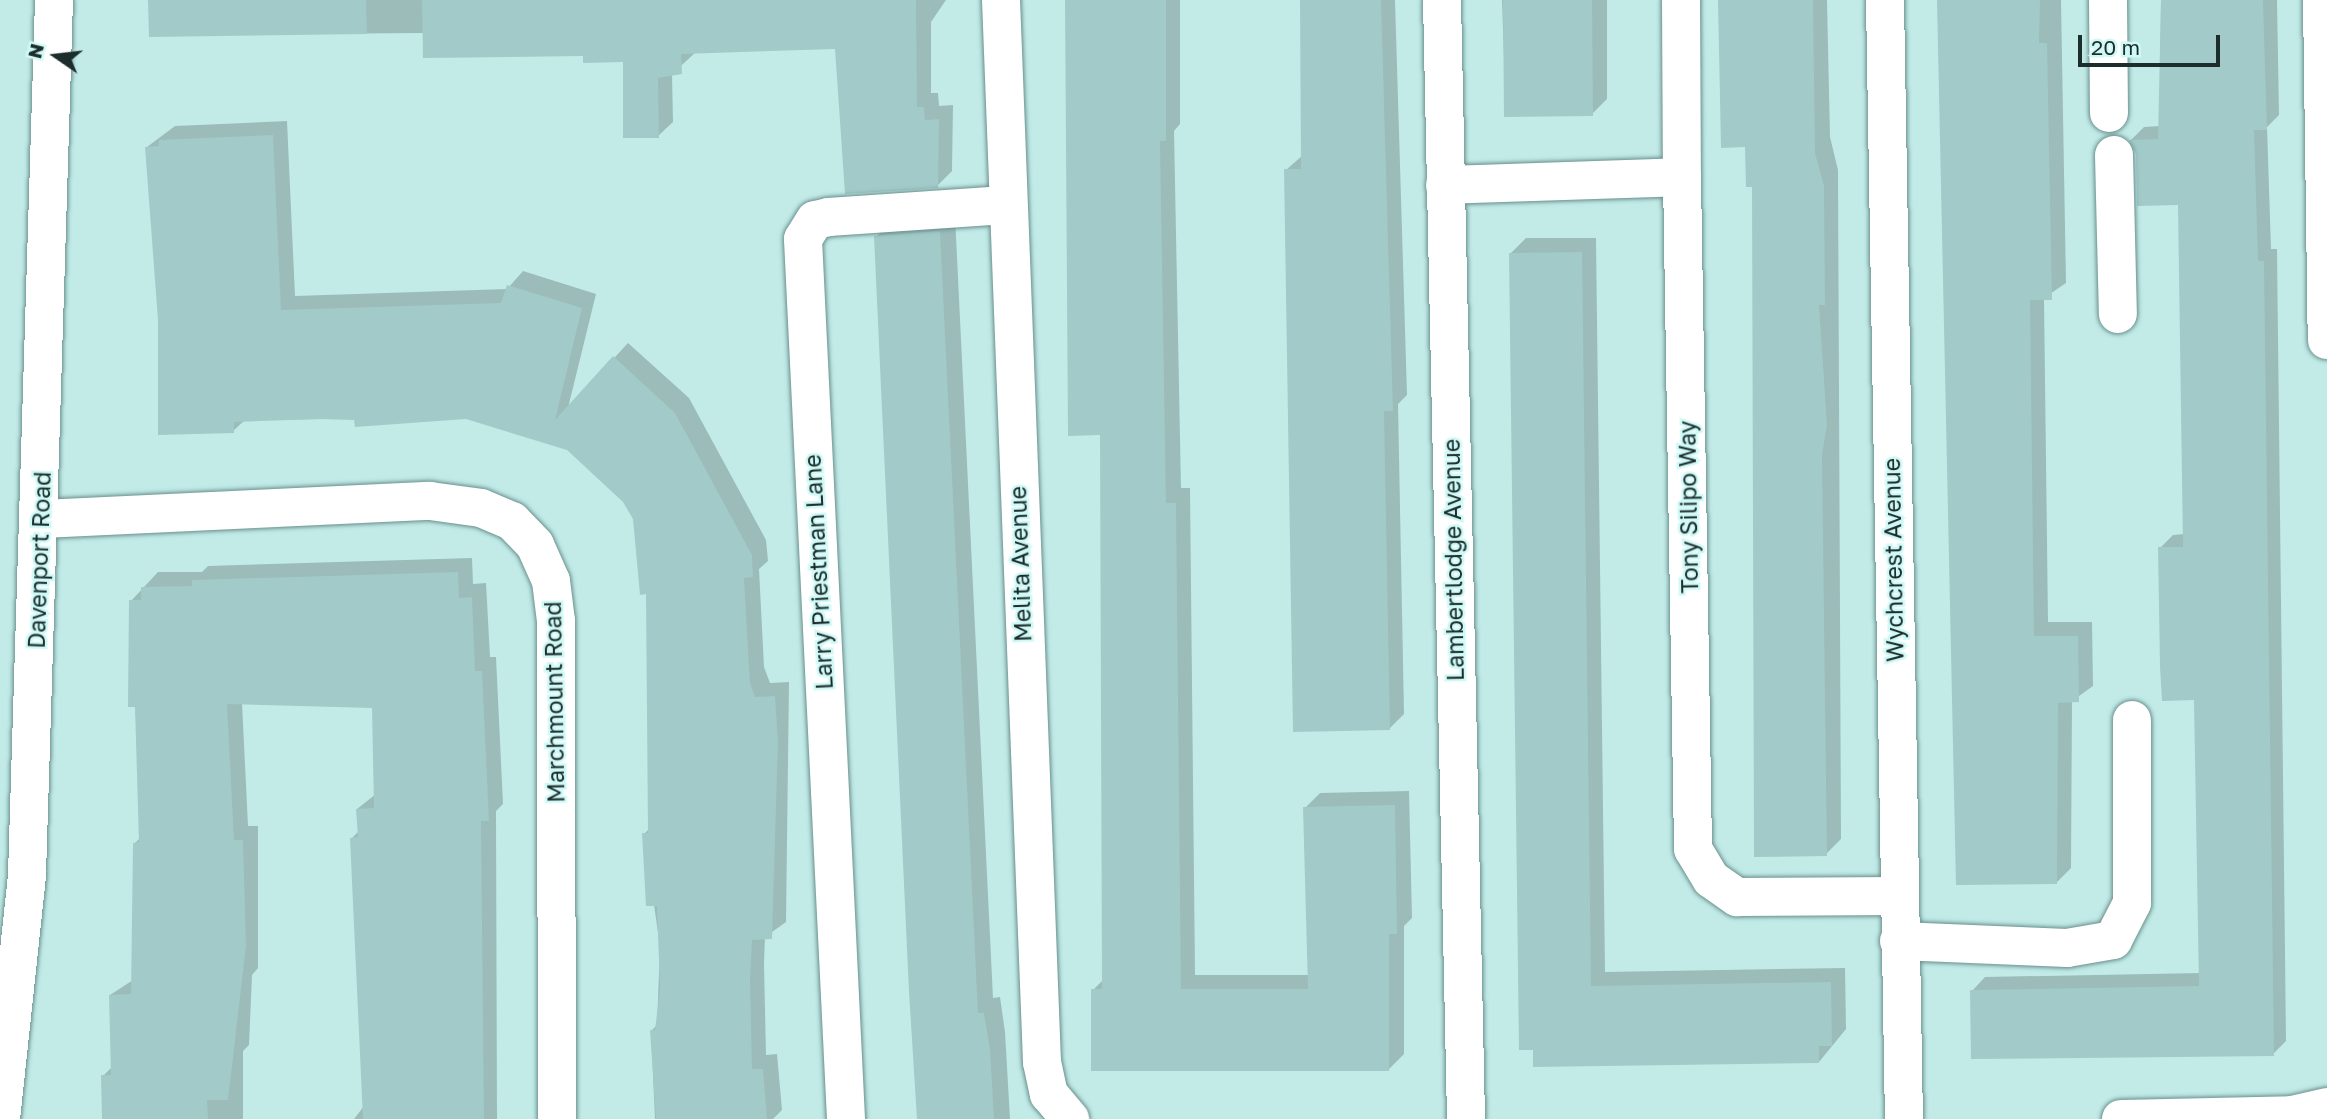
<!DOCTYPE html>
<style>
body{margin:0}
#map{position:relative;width:2327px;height:1119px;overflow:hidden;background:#c2ebe8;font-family:"Golos Text",sans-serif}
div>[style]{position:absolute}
.shadow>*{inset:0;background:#0003}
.building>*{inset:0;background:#a2cac8}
.roads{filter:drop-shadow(0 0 2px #69908d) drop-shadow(0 0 2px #69908d)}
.minor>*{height:38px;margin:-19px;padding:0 19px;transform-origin:19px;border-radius:19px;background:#fff}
span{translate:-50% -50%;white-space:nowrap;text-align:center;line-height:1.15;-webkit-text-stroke:5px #cff9f6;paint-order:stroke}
.street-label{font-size:23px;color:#1d2d2c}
.north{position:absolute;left:21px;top:21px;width:70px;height:70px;-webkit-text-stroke:5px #cff9f6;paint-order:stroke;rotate:284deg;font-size:19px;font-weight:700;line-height:28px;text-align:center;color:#1d2d2c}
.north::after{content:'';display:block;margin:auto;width:24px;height:32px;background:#1d2d2c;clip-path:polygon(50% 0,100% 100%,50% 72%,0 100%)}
.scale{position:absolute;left:2078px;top:35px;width:142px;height:32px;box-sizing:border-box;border:4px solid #1d2d2c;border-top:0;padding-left:9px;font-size:21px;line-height:24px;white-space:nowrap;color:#1d2d2c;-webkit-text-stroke:5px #cff9f6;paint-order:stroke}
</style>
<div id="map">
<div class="shadow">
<div style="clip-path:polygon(150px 0,946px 0,931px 22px,931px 93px,938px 93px,939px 106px,953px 105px,952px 171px,937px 186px,837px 47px,696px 52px,672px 74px,673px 122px,658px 136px,624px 61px,424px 33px,150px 35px)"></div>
<div style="clip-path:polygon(1067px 0,1180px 0,1180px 124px,1174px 131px,1181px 488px,1190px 488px,1195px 975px,1309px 975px,1305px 808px,1320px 793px,1409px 791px,1412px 918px,1404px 926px,1404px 1054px,1389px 1069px,1093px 990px,1104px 979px,1101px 433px)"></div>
<div style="clip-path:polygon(1302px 0,1395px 0,1407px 395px,1398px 404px,1404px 714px,1389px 729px,1286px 170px,1303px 155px)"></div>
<div style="clip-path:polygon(1502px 0,1607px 0,1607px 99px,1592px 114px,1506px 116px)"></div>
<div style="clip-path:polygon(1720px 0,1827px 0,1830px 137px,1838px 170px,1841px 839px,1826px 854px,1753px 186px)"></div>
<div style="clip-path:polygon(1939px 0,2061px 0,2066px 283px,2044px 298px,2048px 622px,2092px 622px,2093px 686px,2072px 701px,2071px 868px,2056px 883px)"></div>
<div style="clip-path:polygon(2161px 0,2277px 0,2279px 115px,2267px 127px,2271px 249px,2277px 249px,2286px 1041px,2273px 1054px,1972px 991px,1985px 977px,2201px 973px,2195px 698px,2160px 548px,2173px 535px,2185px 534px,2179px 203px,2131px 140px,2144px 127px,2160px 126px)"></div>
<div style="clip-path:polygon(287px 121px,295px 296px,507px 289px,523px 271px,596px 294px,568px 408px,628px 343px,689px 398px,766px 540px,768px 561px,759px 569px,764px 667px,770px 683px,789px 682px,786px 922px,765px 937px,764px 964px,766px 1055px,777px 1054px,782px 1110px,773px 1119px,655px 1119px,651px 1031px,657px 1025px,660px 947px,644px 834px,650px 828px,648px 593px,634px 519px,625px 501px,567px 448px,466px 417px,245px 420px,233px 431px,160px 320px,147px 147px,175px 126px)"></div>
<div style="clip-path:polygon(955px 216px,993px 998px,1000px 997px,1005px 1032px,1010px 1119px,919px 1119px,876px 237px,892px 220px)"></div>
<div style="clip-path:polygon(1526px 238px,1596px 238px,1605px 972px,1845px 968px,1846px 1029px,1819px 1062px,1535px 1065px,1511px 253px)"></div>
<div style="clip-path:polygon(472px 558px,473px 584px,486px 583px,490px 657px,496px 657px,503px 804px,496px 811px,497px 1119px,354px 1119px,364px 1106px,352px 838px,359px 831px,357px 809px,376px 794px,374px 706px,242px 703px,248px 826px,258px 826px,258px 968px,252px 975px,249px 1045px,243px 1051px,243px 1119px,104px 1119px,103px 1076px,112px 1067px,110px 995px,133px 980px,135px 843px,141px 837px,131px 601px,158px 572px,202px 572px,208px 566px)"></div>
</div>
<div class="building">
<div style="clip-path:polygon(148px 0,366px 0,367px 34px,149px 37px)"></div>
<div style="clip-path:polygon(422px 0,916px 0,917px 107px,924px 107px,925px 120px,939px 119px,938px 188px,845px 194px,835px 49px,681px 54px,682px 74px,658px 78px,659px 138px,623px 138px,623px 62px,583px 63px,583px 56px,423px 58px)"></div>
<div style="clip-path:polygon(1065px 0,1166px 0,1166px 141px,1160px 141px,1166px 503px,1176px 503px,1181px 989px,1308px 989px,1303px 807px,1395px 805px,1397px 934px,1389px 934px,1389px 1071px,1091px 1071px,1091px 989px,1102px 989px,1100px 435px,1068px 436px)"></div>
<div style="clip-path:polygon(1300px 0,1381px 0,1393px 411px,1384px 411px,1390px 730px,1293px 732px,1284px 169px,1301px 169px)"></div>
<div style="clip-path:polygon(1503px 0,1592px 0,1593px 116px,1504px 117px)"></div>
<div style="clip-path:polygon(1718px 0,1813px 0,1815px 153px,1824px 186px,1825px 305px,1819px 305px,1827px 425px,1822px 455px,1827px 856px,1754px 857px,1752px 187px,1746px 187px,1745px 147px,1721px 148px)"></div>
<div style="clip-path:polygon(1937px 0,2040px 0,2039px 43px,2047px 43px,2052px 300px,2030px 300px,2034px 636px,2078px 636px,2079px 702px,2058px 703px,2057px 884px,1956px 885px)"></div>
<div style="clip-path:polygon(2161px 0,2263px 0,2267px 130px,2254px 130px,2258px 261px,2264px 261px,2274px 1056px,1971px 1059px,1970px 990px,2199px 986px,2194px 700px,2162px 701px,2160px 667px,2158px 547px,2183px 547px,2178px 205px,2137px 206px,2136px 154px,2129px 140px,2158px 139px)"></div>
<div style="clip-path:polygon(273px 135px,281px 310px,501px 303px,507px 285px,582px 308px,555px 420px,613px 356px,675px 413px,752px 555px,753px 577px,744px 578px,750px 683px,755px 697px,775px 696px,778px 741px,772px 939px,752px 940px,750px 980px,752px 1069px,763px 1069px,767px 1119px,656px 1119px,650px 1030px,655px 1030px,660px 989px,657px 906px,646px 906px,642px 833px,648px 833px,646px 594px,640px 595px,633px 519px,623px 502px,567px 450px,466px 419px,355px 427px,354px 420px,319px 419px,234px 422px,234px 433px,158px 435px,158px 320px,145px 147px,159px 146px,159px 140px)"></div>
<div style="clip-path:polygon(940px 231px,978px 1013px,984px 1013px,990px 1049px,994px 1119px,917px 1119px,909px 992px,874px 236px)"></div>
<div style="clip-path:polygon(1582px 252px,1591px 986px,1831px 982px,1832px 1046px,1819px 1046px,1819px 1063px,1533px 1067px,1533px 1050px,1519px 1050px,1509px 253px)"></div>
<div style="clip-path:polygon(458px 572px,459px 598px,472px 597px,475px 671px,482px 671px,489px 821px,481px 821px,484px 1119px,363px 1119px,350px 838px,358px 837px,356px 809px,374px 808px,372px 708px,227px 704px,234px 840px,243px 840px,246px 946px,228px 1100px,207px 1100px,208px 1119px,102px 1119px,101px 1075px,111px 1075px,109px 995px,131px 994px,133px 843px,139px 842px,135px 707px,128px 707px,129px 600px,141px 600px,141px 587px,192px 586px,192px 580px)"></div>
</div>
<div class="roads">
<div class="minor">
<div style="left:1001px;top:0;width:1063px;rotate:87.79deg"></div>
<div style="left:1042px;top:1062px;width:33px;rotate:78deg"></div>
<div style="left:1049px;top:1094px;width:33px;rotate:50deg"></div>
<div style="left:1442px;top:0;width:1119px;rotate:88.77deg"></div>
<div style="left:1681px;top:0;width:177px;rotate:89.7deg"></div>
<div style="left:1885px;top:0;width:1119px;rotate:89.03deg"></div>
<div style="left:2108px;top:0;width:113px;rotate:89.5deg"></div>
<div style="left:2322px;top:0;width:340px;rotate:89.2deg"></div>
<div style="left:2114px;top:155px;width:159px;rotate:88.6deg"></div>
<div style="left:1445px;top:185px;width:237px;rotate:-1.9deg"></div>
<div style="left:1682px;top:177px;width:672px;rotate:89.06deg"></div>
<div style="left:1693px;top:849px;width:35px;rotate:59deg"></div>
<div style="left:1711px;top:879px;width:32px;rotate:35deg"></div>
<div style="left:1737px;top:897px;width:160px;rotate:-0.4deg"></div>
<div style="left:42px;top:519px;width:388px;rotate:-2.7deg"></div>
<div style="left:430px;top:501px;width:51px;rotate:7.8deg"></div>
<div style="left:481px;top:508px;width:34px;rotate:23deg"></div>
<div style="left:512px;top:521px;width:33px;rotate:46deg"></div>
<div style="left:535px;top:545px;width:39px;rotate:66deg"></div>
<div style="left:551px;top:581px;width:40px;rotate:82.9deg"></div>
<div style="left:556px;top:621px;width:498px;rotate:89.9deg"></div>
<div style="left:1899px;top:941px;width:168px;rotate:2.4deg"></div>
<div style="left:2067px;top:948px;width:47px;rotate:-9.9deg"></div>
<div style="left:2113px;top:940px;width:42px;rotate:-62.8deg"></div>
<div style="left:2132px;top:903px;width:183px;rotate:-90deg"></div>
<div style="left:1px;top:1119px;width:246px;rotate:-83.9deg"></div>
<div style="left:27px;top:874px;width:874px;rotate:-88.23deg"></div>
<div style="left:846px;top:1119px;width:881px;rotate:-92.8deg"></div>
<div style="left:803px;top:239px;width:22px;rotate:-58deg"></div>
<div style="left:815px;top:220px;width:14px;rotate:-12deg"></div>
<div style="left:829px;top:217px;width:176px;rotate:-3.9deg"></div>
<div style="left:2121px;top:1119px;width:171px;rotate:-1.3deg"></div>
<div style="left:2292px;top:1115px;width:36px;rotate:-13deg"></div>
</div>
</div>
<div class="street-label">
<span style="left:1688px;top:507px;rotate:-91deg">Tony Silipo Way</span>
<span style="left:39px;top:560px;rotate:-88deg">Davenport Road</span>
<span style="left:1453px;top:560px;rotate:-91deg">Lambertlodge Avenue</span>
<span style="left:1893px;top:560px;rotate:-91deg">Wychcrest Avenue</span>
<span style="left:1020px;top:564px;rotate:-92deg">Melita Avenue</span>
<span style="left:818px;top:572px;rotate:-93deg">Larry Priestman Lane</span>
<span style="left:554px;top:702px;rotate:-91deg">Marchmount Road</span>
</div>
<div class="north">N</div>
<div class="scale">20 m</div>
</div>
